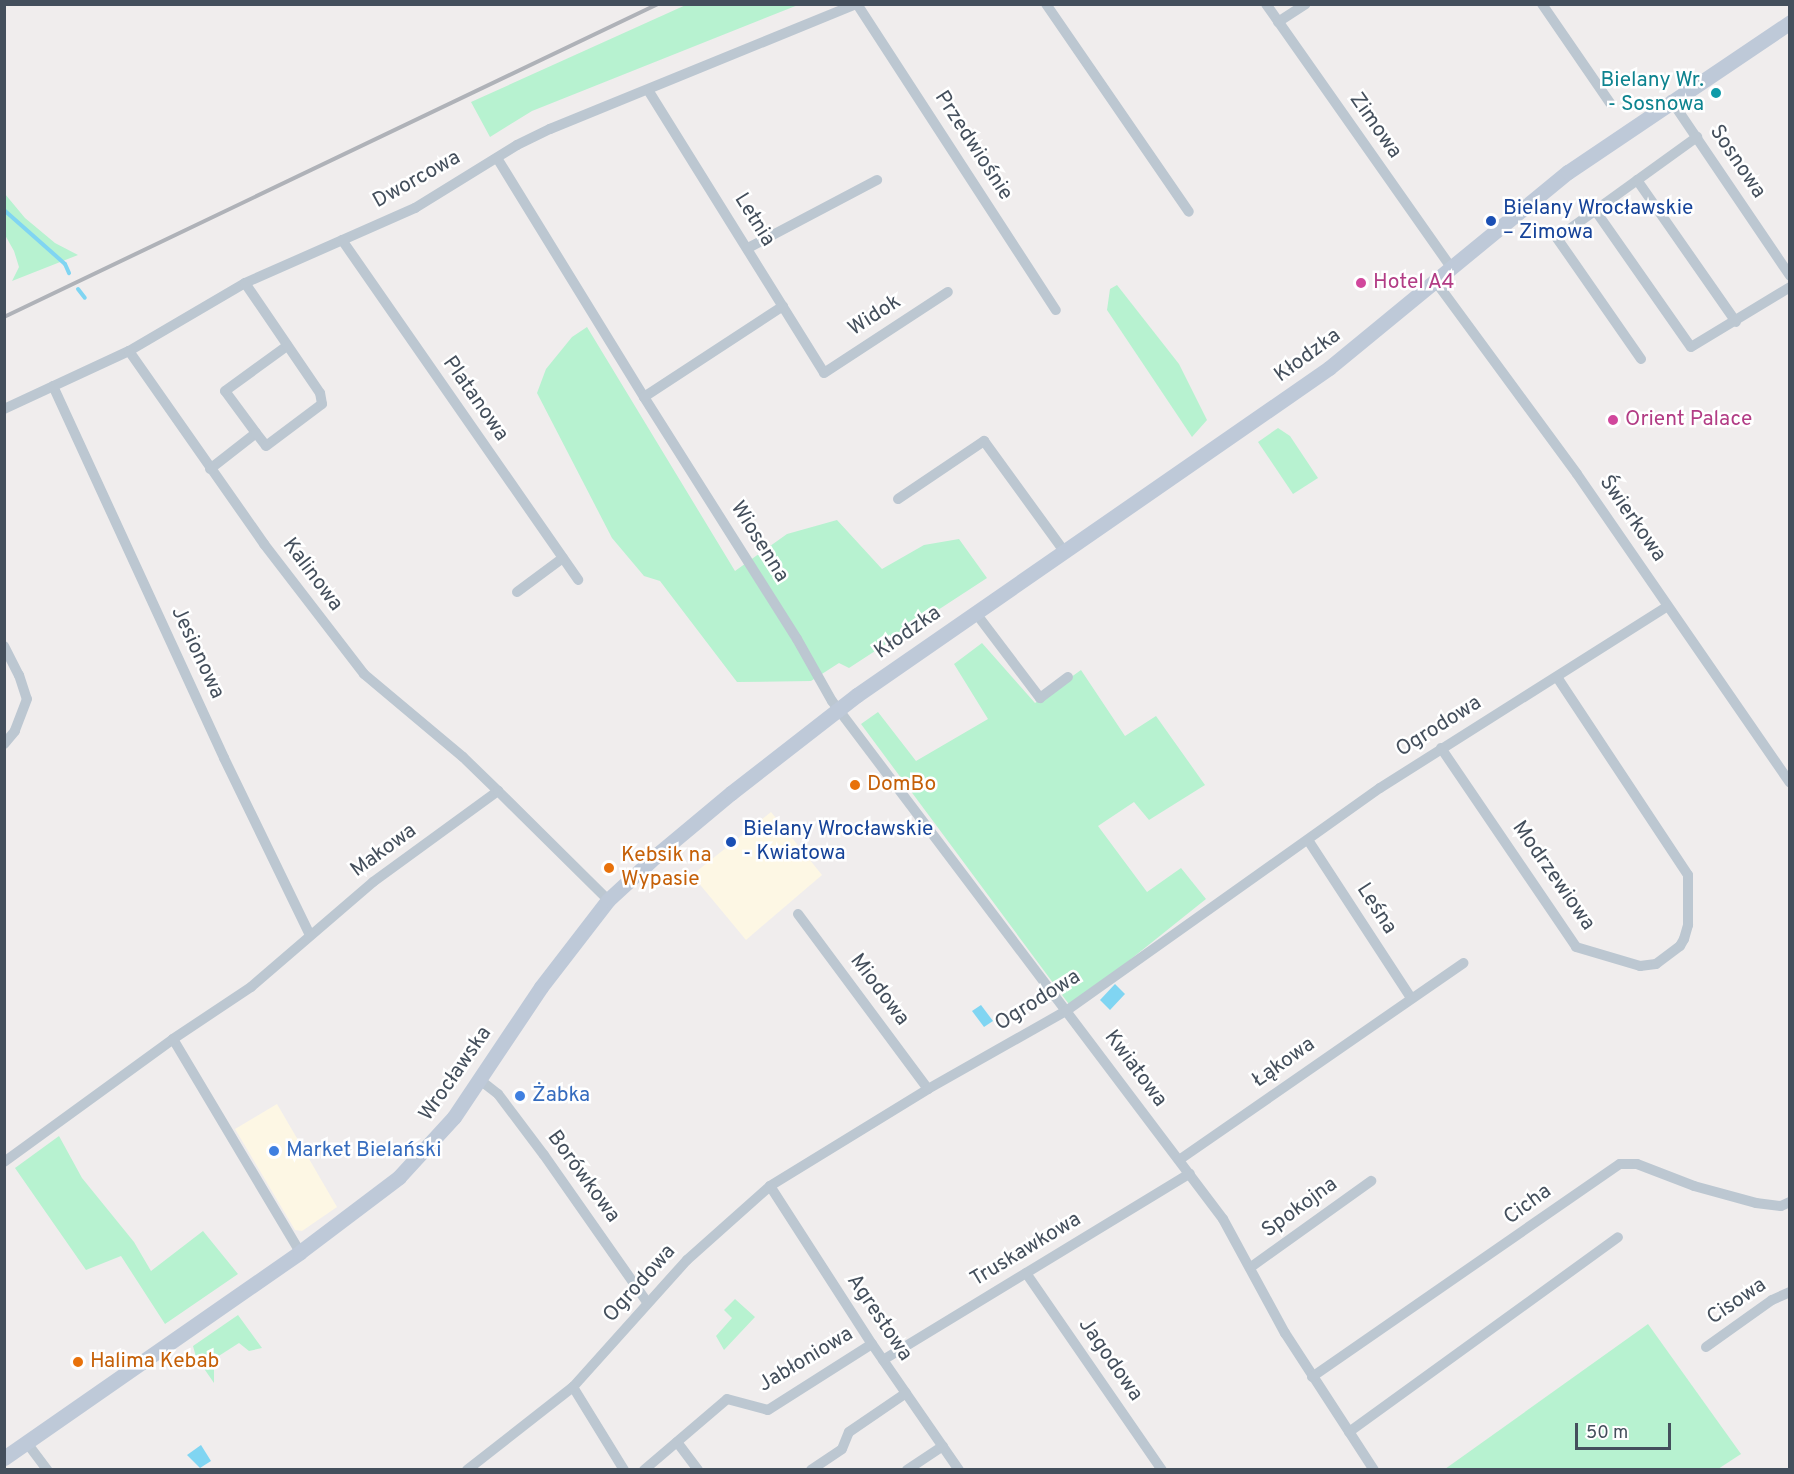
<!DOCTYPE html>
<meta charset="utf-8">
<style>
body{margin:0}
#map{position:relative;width:1794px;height:1474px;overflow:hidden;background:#f0eded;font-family:Overpass,sans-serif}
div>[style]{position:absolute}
.commercial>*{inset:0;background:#fdf7e4}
.green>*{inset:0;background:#b7f2d0}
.water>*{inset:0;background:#80d5f2}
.stream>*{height:4px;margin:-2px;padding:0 2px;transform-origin:2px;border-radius:2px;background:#80d5f2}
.street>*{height:10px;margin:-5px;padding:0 5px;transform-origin:5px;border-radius:5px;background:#bcc7d1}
.secondary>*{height:15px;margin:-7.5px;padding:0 7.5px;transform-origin:7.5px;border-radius:7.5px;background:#bec9d8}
.rail>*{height:4px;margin:-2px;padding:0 2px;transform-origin:2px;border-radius:2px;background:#afb2b8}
.dots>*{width:16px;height:16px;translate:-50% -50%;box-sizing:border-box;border:3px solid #fff;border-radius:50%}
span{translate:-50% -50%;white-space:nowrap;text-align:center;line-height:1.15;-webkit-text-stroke:5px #fff;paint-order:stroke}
.culture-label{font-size:21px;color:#0d838f}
.right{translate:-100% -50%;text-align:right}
.street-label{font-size:21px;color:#444f5c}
.transit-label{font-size:21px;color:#164399}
.left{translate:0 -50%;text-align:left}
.hotel-label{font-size:21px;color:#b23c85}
.food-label{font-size:21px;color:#c56008}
.shop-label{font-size:21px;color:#366cbe}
.frame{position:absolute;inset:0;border:6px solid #444f5c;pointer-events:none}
.scale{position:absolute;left:1575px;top:1423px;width:96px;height:27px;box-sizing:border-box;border:3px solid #444f5c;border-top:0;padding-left:8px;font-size:18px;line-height:21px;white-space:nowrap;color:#444f5c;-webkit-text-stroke:4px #fff;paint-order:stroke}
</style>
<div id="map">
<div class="commercial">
<div style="clip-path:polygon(771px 812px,822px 875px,746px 940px,692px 875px)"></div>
<div style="clip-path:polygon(277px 1104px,337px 1207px,302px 1231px,295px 1230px,235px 1129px)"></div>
</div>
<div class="green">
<div style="clip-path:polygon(688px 4px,798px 5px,532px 111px,490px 137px,471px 102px)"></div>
<div style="clip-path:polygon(5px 194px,25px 218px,55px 243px,78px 255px,12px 281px,19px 267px,14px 251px,5px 235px)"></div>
<div style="clip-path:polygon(1117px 285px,1179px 364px,1207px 420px,1192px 437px,1107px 310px,1110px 289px)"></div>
<div style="clip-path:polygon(587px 327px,735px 571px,787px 534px,837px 520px,882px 569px,924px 545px,959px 539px,987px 578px,849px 668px,839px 663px,811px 681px,737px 682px,660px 581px,644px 576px,612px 538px,537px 393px,546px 369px,572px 337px)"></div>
<div style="clip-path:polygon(1278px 428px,1290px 436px,1318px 478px,1293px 494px,1258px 442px)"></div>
<div style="clip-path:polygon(982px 643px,1035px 703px,1081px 670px,1125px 736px,1156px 716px,1205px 785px,1149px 820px,1134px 802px,1098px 826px,1147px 892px,1181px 868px,1206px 899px,1071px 1007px,861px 724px,878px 712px,916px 761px,988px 719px,954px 664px)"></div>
<div style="clip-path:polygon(59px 1136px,82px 1178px,134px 1242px,151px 1271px,203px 1231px,238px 1274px,165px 1324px,121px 1256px,86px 1270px,15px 1168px)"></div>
<div style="clip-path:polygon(735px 1299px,755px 1317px,724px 1350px,716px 1336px,732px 1318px,724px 1310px)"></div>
<div style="clip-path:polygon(238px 1315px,262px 1348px,249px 1351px,239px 1343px,214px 1359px,214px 1383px,196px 1357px,193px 1346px)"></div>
<div style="clip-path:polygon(1648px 1324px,1741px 1454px,1718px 1469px,1445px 1469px)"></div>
</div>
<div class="water">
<div style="clip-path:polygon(1115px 984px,1125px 994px,1110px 1010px,1100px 1000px)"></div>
<div style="clip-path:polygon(981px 1005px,993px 1021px,984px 1027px,972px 1011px)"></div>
<div style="clip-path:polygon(201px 1445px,211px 1461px,200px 1468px,187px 1455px)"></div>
</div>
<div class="stream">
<div style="left:4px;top:210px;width:81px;rotate:41.5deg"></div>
<div style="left:65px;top:264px;width:10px;rotate:66deg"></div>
<div style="left:78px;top:289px;width:11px;rotate:52deg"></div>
</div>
<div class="street">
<div style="left:1046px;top:4px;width:252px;rotate:55.5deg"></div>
<div style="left:1266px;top:4px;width:324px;rotate:54.9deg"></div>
<div style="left:1542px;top:4px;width:120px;rotate:55.5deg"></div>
<div style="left:1278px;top:22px;width:33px;rotate:-33deg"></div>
<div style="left:648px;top:90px;width:333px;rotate:58.1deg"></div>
<div style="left:824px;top:373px;width:148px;rotate:-33.2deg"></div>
<div style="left:1671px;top:100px;width:212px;rotate:55.9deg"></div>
<div style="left:497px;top:158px;width:281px;rotate:58.4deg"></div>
<div style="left:644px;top:397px;width:286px;rotate:57.7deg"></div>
<div style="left:797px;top:639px;width:71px;rotate:60.6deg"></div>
<div style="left:832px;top:701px;width:649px;rotate:52.95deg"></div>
<div style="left:1223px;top:1219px;width:130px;rotate:61.5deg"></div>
<div style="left:1285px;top:1333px;width:163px;rotate:57deg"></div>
<div style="left:1637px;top:180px;width:173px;rotate:55.1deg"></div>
<div style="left:1595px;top:210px;width:167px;rotate:55deg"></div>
<div style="left:1691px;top:347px;width:116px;rotate:-31.2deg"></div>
<div style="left:342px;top:240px;width:414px;rotate:55.2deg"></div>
<div style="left:748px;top:248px;width:146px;rotate:-27.8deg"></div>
<div style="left:1436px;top:282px;width:238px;rotate:53.7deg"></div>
<div style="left:1577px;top:474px;width:375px;rotate:55.4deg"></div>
<div style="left:129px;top:351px;width:236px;rotate:55deg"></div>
<div style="left:264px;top:544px;width:164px;rotate:52.4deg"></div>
<div style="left:364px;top:674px;width:129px;rotate:40deg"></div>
<div style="left:463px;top:757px;width:49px;rotate:44.2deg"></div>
<div style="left:1641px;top:359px;width:147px;rotate:-124.8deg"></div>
<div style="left:1557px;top:238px;width:173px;rotate:-35.8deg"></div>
<div style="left:53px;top:386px;width:409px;rotate:65.3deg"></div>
<div style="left:224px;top:758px;width:197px;rotate:64.1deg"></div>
<div style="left:644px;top:397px;width:166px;rotate:-33.2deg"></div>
<div style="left:4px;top:409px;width:138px;rotate:-24.9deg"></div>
<div style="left:129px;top:351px;width:134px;rotate:-30.4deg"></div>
<div style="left:245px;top:283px;width:186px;rotate:-23.8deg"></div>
<div style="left:415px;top:208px;width:120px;rotate:-31.7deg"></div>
<div style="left:517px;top:145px;width:37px;rotate:-26deg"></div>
<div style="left:550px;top:129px;width:331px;rotate:-22.2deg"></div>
<div style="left:857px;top:4px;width:365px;rotate:57deg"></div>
<div style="left:256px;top:433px;width:52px;rotate:-126.4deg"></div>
<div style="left:225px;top:391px;width:77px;rotate:-36deg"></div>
<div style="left:210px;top:469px;width:58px;rotate:-38deg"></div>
<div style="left:256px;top:433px;width:16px;rotate:52deg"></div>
<div style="left:266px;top:446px;width:70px;rotate:-36.9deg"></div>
<div style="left:322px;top:404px;width:11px;rotate:-100deg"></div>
<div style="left:320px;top:393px;width:133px;rotate:-124.3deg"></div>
<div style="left:898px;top:499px;width:104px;rotate:-34deg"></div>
<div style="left:984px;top:441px;width:136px;rotate:54deg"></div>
<div style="left:517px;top:592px;width:57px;rotate:-36.5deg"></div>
<div style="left:975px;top:612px;width:108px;rotate:52.9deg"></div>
<div style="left:1040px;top:698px;width:35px;rotate:-37deg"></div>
<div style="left:4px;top:646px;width:33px;rotate:63deg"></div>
<div style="left:19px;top:675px;width:25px;rotate:72deg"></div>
<div style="left:27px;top:699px;width:34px;rotate:111deg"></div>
<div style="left:15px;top:731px;width:17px;rotate:130deg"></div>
<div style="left:1441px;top:748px;width:240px;rotate:55.8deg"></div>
<div style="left:1576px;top:947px;width:67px;rotate:16.5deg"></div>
<div style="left:1640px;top:966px;width:16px;rotate:-7deg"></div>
<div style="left:1656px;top:964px;width:30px;rotate:-37deg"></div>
<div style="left:1680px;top:946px;width:8px;rotate:-60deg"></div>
<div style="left:1684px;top:939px;width:15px;rotate:-74deg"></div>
<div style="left:1688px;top:925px;width:50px;rotate:-90deg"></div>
<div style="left:1688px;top:875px;width:237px;rotate:-123.5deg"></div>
<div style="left:1308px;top:840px;width:189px;rotate:56.9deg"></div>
<div style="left:798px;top:914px;width:218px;rotate:53.4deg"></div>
<div style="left:173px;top:1039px;width:248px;rotate:59.2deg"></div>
<div style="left:480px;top:1080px;width:23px;rotate:38deg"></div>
<div style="left:498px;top:1094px;width:76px;rotate:53deg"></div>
<div style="left:544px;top:1155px;width:179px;rotate:55deg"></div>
<div style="left:1179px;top:1160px;width:346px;rotate:-34.7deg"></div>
<div style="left:4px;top:1162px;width:209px;rotate:-36deg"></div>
<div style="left:173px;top:1039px;width:94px;rotate:-33.7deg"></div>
<div style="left:251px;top:987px;width:161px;rotate:-40.7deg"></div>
<div style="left:373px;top:882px;width:155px;rotate:-36.1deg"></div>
<div style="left:498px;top:791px;width:155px;rotate:44.7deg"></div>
<div style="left:770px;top:1186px;width:188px;rotate:57.2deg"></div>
<div style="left:872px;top:1344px;width:153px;rotate:55.4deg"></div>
<div style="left:1251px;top:1267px;width:148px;rotate:-35.6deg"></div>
<div style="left:1026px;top:1273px;width:239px;rotate:55.4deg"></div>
<div style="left:1706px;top:1347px;width:81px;rotate:-35.5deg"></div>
<div style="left:1772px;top:1300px;width:20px;rotate:-24deg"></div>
<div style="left:883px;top:1360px;width:359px;rotate:-31.3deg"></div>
<div style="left:1312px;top:1377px;width:374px;rotate:-34.7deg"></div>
<div style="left:1620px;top:1164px;width:17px"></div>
<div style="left:1637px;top:1164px;width:61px;rotate:21.1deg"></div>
<div style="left:1694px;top:1186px;width:64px;rotate:15.3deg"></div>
<div style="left:1756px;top:1203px;width:25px;rotate:7deg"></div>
<div style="left:1781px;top:1206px;width:10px;rotate:-24deg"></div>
<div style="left:573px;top:1387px;width:97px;rotate:58.4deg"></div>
<div style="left:1349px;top:1432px;width:332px;rotate:-35.9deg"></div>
<div style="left:677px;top:1442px;width:35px;rotate:53deg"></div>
<div style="left:27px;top:1443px;width:34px;rotate:53deg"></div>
<div style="left:467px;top:1470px;width:135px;rotate:-38.1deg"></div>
<div style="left:573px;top:1387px;width:171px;rotate:-48.1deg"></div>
<div style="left:687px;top:1260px;width:111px;rotate:-41.7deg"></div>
<div style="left:770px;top:1186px;width:185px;rotate:-31.5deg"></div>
<div style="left:928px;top:1089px;width:159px;rotate:-29.5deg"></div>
<div style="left:1066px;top:1011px;width:385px;rotate:-35.4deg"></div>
<div style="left:1380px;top:788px;width:338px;rotate:-32.3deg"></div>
<div style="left:644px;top:1470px;width:109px;rotate:-40.5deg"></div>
<div style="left:727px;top:1399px;width:42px;rotate:15deg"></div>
<div style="left:768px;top:1410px;width:123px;rotate:-32.4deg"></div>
<div style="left:811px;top:1470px;width:37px;rotate:-34deg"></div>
<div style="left:842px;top:1449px;width:18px;rotate:-68deg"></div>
<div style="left:849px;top:1432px;width:69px;rotate:-34.4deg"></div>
<div style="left:907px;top:1470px;width:43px;rotate:-33.7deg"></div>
</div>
<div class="secondary">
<div style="left:4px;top:1458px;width:361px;rotate:-34.8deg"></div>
<div style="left:300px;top:1252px;width:124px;rotate:-37.1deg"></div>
<div style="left:399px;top:1177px;width:81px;rotate:-47.5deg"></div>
<div style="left:454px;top:1117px;width:156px;rotate:-56.2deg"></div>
<div style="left:541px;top:987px;width:110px;rotate:-52.4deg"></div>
<div style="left:608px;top:900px;width:69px;rotate:-42.7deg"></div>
<div style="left:659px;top:853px;width:94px;rotate:-39.8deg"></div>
<div style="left:731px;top:793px;width:160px;rotate:-37.9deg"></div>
<div style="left:857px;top:695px;width:574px;rotate:-34.71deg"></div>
<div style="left:1329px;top:368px;width:309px;rotate:-39.4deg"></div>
<div style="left:1568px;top:172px;width:268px;rotate:-34deg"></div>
</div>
<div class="rail">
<div style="left:4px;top:317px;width:725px;rotate:-25.58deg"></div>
</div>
<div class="dots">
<div style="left:1716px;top:93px;background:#0f9aa8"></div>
<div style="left:1491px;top:221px;background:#1a4fb4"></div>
<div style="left:1361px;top:283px;background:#d1479c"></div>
<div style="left:1613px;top:420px;background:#d1479c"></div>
<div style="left:855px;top:785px;background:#e8710a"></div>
<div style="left:731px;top:842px;background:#1a4fb4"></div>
<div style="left:609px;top:868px;background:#e8710a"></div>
<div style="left:520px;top:1096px;background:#3f7fe0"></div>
<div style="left:274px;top:1151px;background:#3f7fe0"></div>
<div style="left:78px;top:1362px;background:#e8710a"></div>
</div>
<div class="culture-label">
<span class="right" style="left:1704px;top:93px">Bielany Wr.<br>- Sosnowa</span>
</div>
<div class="street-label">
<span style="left:1375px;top:126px;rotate:55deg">Zimowa</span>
<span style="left:973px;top:146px;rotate:57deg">Przedwiośnie</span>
<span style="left:1737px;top:162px;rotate:56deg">Sosnowa</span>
<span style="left:417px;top:180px;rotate:-29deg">Dworcowa</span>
<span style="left:754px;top:220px;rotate:58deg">Letnia</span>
<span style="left:875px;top:316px;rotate:-33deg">Widok</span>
<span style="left:1308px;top:356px;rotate:-36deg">Kłodzka</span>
<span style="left:475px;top:399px;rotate:55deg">Platanowa</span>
<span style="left:1632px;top:519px;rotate:55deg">Świerkowa</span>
<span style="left:759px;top:542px;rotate:58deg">Wiosenna</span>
<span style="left:312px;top:575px;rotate:53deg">Kalinowa</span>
<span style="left:908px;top:633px;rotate:-35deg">Kłodzka</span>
<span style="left:197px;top:653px;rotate:65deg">Jesionowa</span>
<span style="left:1439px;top:727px;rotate:-32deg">Ogrodowa</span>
<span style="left:384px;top:851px;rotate:-36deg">Makowa</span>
<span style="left:1553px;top:876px;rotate:55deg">Modrzewiowa</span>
<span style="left:1376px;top:909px;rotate:57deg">Leśna</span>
<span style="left:879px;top:990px;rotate:53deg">Miodowa</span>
<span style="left:1038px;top:1001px;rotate:-32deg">Ogrodowa</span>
<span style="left:1284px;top:1063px;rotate:-35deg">Łąkowa</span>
<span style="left:1135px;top:1069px;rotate:53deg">Kwiatowa</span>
<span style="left:456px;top:1074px;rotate:-55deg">Wrocławska</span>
<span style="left:583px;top:1177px;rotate:54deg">Borówkowa</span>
<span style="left:1528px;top:1205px;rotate:-36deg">Cicha</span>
<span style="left:1300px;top:1208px;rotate:-36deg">Spokojna</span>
<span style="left:1026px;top:1250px;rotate:-31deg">Truskawkowa</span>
<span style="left:640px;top:1284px;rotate:-48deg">Ogrodowa</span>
<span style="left:1737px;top:1302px;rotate:-34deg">Cisowa</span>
<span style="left:879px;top:1318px;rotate:56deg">Agrestowa</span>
<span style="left:806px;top:1360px;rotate:-31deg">Jabłoniowa</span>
<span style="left:1110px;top:1360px;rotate:55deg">Jagodowa</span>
</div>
<div class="transit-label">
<span class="left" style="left:1503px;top:221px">Bielany Wrocławskie<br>– Zimowa</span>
<span class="left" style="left:743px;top:842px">Bielany Wrocławskie<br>- Kwiatowa</span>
</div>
<div class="hotel-label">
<span class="left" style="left:1373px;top:283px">Hotel A4</span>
<span class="left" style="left:1625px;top:420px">Orient Palace</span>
</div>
<div class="food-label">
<span class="left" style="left:867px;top:785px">DomBo</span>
<span class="left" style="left:621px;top:868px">Kebsik na<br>Wypasie</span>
<span class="left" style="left:90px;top:1362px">Halima Kebab</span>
</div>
<div class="shop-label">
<span class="left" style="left:532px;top:1096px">Żabka</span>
<span class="left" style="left:286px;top:1151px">Market Bielański</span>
</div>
<div class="frame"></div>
<div class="scale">50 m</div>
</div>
